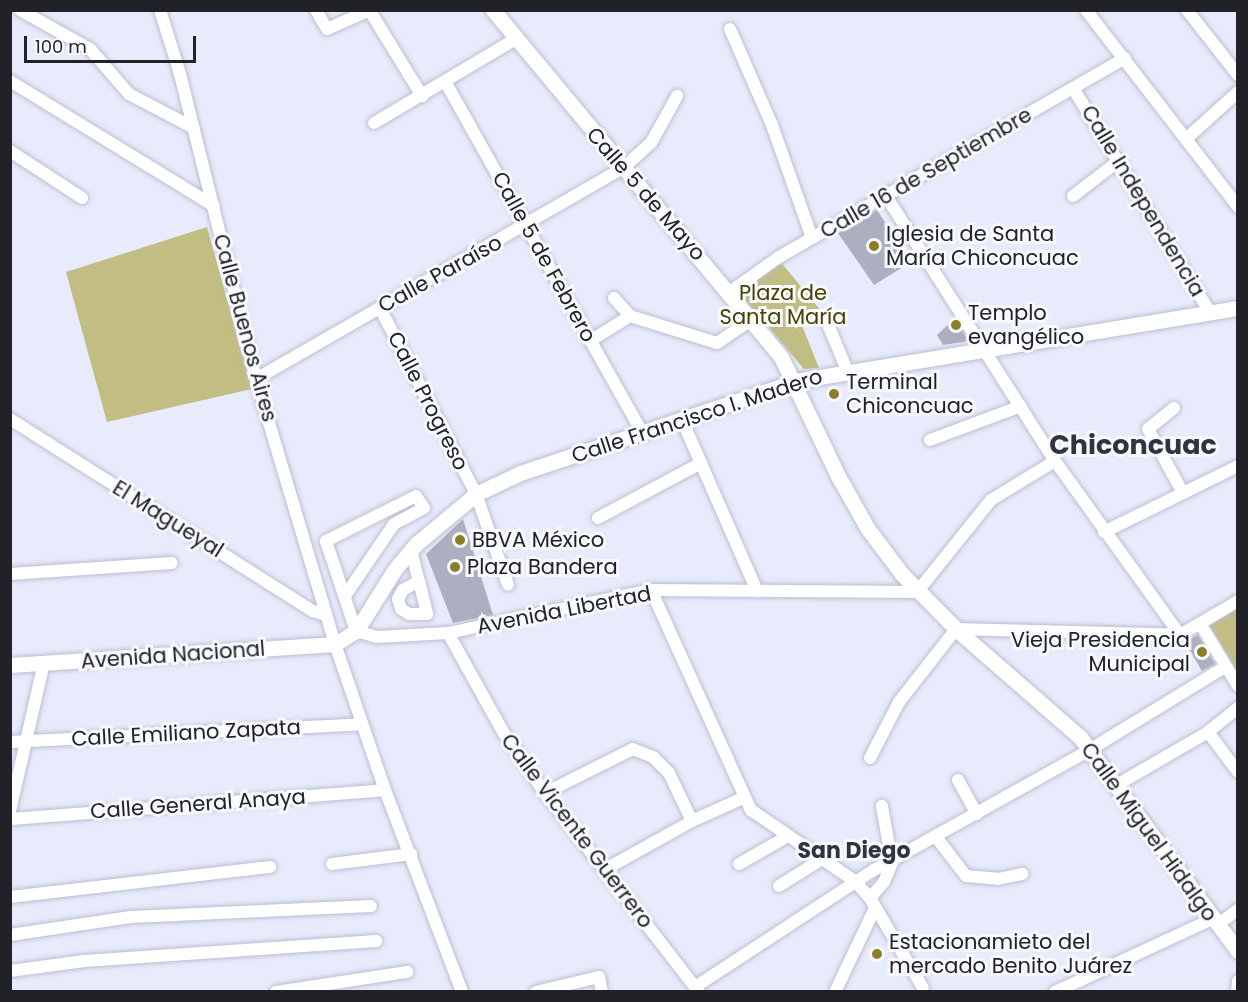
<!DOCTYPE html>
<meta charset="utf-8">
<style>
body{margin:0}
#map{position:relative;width:1248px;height:1002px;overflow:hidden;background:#e7ebfc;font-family:Poppins,sans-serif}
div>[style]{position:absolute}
.green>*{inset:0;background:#c2bd83}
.building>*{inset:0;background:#abafbf}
.roads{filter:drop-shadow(0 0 2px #bbbfcf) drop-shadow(0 0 2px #bbbfcf)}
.minor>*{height:12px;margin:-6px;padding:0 6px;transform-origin:6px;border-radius:6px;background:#fff}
.major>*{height:15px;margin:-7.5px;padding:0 7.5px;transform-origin:7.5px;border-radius:7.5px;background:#fff}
.dots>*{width:16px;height:16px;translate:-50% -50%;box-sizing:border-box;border:3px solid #f8f9fd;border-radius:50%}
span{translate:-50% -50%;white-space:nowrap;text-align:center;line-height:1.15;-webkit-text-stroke:6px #f8f9fd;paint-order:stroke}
.street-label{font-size:21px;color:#212228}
.poi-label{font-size:21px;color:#212228}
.left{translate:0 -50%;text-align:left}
.right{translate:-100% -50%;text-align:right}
.park-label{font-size:21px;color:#474100}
.neighbourhood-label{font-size:22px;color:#303340;font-weight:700}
.district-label{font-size:27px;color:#303340;font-weight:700}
.frame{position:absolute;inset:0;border:12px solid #212228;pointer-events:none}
.scale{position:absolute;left:24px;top:36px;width:172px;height:27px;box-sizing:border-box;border:3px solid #212228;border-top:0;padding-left:8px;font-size:18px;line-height:21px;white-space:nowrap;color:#212228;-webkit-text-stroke:4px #f8f9fd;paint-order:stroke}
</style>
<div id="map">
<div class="green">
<div style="clip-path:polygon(207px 227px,252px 389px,107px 422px,66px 272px)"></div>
<div style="clip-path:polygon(780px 261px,821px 311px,801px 323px,819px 368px,804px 369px,738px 291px)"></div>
<div style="clip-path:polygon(1237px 608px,1237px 671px,1210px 626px)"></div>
</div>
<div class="building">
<div style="clip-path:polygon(877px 210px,911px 262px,874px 285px,838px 233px)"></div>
<div style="clip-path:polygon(954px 319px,969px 341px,943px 345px,937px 335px)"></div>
<div style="clip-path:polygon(463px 519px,493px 615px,453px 623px,426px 554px)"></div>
<div style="clip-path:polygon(1198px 635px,1215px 664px,1202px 671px,1185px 642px)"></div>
</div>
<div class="roads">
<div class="minor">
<div style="left:20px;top:10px;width:80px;rotate:29.1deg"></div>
<div style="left:90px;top:49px;width:60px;rotate:49.1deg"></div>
<div style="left:129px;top:94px;width:73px;rotate:27.6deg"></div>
<div style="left:160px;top:10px;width:67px;rotate:72.6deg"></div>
<div style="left:180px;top:74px;width:314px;rotate:76deg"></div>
<div style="left:256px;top:379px;width:277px;rotate:73.4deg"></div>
<div style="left:335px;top:644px;width:154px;rotate:71.1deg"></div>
<div style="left:385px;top:790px;width:216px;rotate:69.1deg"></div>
<div style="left:316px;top:10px;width:22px;rotate:60deg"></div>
<div style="left:327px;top:29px;width:47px;rotate:-23.8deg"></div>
<div style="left:1086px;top:10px;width:249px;rotate:52.3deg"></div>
<div style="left:1187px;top:10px;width:83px;rotate:51.9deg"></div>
<div style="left:370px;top:11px;width:100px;rotate:58.5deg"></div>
<div style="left:730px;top:29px;width:105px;rotate:66.4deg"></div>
<div style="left:772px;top:125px;width:120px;rotate:70.5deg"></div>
<div style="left:10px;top:81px;width:239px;rotate:31.5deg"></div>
<div style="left:446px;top:83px;width:400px;rotate:60.7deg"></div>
<div style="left:1073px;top:88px;width:265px;rotate:58.6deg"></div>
<div style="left:374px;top:123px;width:163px;rotate:-30.7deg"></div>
<div style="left:1186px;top:139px;width:70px;rotate:-42.1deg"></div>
<div style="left:10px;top:151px;width:86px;rotate:33.1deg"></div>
<div style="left:886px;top:196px;width:314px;rotate:57.5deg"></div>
<div style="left:1055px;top:461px;width:214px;rotate:54.3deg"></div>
<div style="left:1073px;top:196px;width:59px;rotate:-37.5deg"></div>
<div style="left:730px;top:292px;width:60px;rotate:-35.5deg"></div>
<div style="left:779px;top:257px;width:399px;rotate:-29.9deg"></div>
<div style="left:614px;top:298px;width:24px;rotate:48deg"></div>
<div style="left:380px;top:308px;width:209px;rotate:62.7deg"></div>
<div style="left:476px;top:494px;width:96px;rotate:70.6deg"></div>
<div style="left:827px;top:322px;width:52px;rotate:67.4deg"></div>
<div style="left:590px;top:341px;width:47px;rotate:-32deg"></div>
<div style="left:630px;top:316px;width:91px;rotate:17.2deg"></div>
<div style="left:717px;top:343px;width:41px;rotate:-34.1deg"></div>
<div style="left:256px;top:379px;width:423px;rotate:-29.9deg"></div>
<div style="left:623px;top:168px;width:38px;rotate:-42deg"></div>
<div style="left:651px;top:143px;width:54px;rotate:-61deg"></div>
<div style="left:1174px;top:408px;width:33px;rotate:141deg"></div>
<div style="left:1148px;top:429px;width:73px;rotate:61.3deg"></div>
<div style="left:10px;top:419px;width:359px;rotate:32.4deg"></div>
<div style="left:313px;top:611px;width:14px;rotate:17deg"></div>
<div style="left:682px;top:420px;width:187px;rotate:66.3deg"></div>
<div style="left:930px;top:440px;width:97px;rotate:-20.5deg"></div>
<div style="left:598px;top:518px;width:117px;rotate:-28.1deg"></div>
<div style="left:1104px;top:532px;width:149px;rotate:-26.2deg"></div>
<div style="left:411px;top:550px;width:32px;rotate:76deg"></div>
<div style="left:419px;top:581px;width:34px;rotate:76deg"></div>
<div style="left:427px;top:614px;width:18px;rotate:180deg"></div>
<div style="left:409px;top:614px;width:9px;rotate:-148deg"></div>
<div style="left:401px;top:609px;width:10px;rotate:-107deg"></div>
<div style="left:398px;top:599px;width:10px;rotate:-61deg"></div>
<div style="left:403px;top:590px;width:18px;rotate:-29deg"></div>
<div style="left:10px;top:574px;width:162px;rotate:-3.9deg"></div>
<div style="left:651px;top:590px;width:242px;rotate:65.6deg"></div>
<div style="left:751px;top:810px;width:127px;rotate:34.4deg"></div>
<div style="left:856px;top:882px;width:21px;rotate:49deg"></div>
<div style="left:870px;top:898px;width:104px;rotate:59.5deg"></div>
<div style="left:345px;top:596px;width:87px;rotate:-55.8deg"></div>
<div style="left:394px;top:524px;width:34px;rotate:-28deg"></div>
<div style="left:424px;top:508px;width:14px;rotate:-124deg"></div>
<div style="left:416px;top:496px;width:101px;rotate:153.4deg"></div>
<div style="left:326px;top:541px;width:95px;rotate:71.6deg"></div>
<div style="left:356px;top:631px;width:22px;rotate:16deg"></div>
<div style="left:377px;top:637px;width:71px;rotate:-3.2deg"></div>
<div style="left:448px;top:633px;width:208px;rotate:-12deg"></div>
<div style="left:651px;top:590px;width:266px;rotate:0.4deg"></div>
<div style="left:917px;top:592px;width:118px;rotate:-51.2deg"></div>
<div style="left:991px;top:500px;width:75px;rotate:-31.4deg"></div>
<div style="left:1201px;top:625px;width:71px;rotate:58.8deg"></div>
<div style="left:448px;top:633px;width:113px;rotate:60.9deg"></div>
<div style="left:503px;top:732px;width:74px;rotate:55.5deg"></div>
<div style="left:545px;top:793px;width:252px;rotate:52.3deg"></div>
<div style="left:1208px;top:732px;width:50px;rotate:53.1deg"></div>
<div style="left:10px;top:742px;width:352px;rotate:-2.9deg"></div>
<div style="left:870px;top:758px;width:63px;rotate:-62.6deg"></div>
<div style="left:899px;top:702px;width:93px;rotate:-52deg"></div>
<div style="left:956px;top:629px;width:224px;rotate:1.5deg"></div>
<div style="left:1180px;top:635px;width:67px;rotate:-30.4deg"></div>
<div style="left:958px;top:780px;width:39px;rotate:61deg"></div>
<div style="left:1115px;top:786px;width:108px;rotate:-30.1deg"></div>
<div style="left:1208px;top:732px;width:38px;rotate:-39deg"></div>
<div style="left:545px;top:793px;width:98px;rotate:-26.6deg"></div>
<div style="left:633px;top:749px;width:22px;rotate:22deg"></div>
<div style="left:653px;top:757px;width:23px;rotate:45deg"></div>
<div style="left:669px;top:773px;width:53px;rotate:64.4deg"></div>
<div style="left:10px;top:811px;width:152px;rotate:-77.1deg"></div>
<div style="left:10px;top:819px;width:376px;rotate:-4.4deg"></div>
<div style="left:936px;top:837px;width:49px;rotate:52.4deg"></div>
<div style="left:966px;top:876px;width:32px;rotate:5deg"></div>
<div style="left:998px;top:879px;width:25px;rotate:-12deg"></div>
<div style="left:332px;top:864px;width:80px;rotate:-7.2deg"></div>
<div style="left:739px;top:864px;width:56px;rotate:-29.7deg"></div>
<div style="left:604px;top:870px;width:101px;rotate:-29.1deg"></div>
<div style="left:692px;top:821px;width:56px;rotate:-24.3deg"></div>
<div style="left:779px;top:886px;width:51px;rotate:-32.1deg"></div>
<div style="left:10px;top:897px;width:262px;rotate:-6.6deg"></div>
<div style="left:870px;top:898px;width:21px;rotate:-49deg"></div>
<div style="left:884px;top:882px;width:21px;rotate:-67deg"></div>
<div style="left:892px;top:863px;width:58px;rotate:-100deg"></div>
<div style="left:1217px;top:925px;width:26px;rotate:-36deg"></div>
<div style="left:10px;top:935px;width:122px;rotate:-8.5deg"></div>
<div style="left:131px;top:917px;width:240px;rotate:-2.6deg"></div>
<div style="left:10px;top:971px;width:75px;rotate:-7.7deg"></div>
<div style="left:84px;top:961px;width:293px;rotate:-3.9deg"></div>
<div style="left:695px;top:987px;width:214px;rotate:-33.2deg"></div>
<div style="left:874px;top:870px;width:248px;rotate:-29.1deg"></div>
<div style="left:1091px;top:749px;width:157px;rotate:-31.5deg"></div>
<div style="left:276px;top:992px;width:133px;rotate:-8.7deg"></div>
<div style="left:536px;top:992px;width:65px;rotate:-13.4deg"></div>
<div style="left:599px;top:977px;width:15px;rotate:79deg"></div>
<div style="left:835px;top:992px;width:93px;rotate:-64.5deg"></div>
<div style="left:1055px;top:992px;width:173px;rotate:-24.9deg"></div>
<div style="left:1237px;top:992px;width:11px;rotate:-85deg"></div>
</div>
<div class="major">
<div style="left:493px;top:10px;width:451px;rotate:50.3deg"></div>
<div style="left:781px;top:357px;width:132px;rotate:64.4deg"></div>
<div style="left:838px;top:476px;width:61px;rotate:60.5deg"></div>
<div style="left:868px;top:529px;width:56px;rotate:52.9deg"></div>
<div style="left:902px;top:574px;width:77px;rotate:45.5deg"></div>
<div style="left:956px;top:629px;width:164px;rotate:41.1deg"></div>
<div style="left:1080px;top:737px;width:266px;rotate:53.6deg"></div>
<div style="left:10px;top:665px;width:326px;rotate:-3.7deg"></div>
<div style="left:335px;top:644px;width:25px;rotate:-32deg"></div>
<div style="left:356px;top:631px;width:73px;rotate:-57.8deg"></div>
<div style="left:395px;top:569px;width:33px;rotate:-50deg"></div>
<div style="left:416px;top:544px;width:78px;rotate:-39.8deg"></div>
<div style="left:476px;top:494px;width:49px;rotate:-25.5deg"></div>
<div style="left:520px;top:473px;width:291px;rotate:-18.4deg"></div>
<div style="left:796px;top:381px;width:448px;rotate:-9.4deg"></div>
</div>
</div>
<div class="dots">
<div style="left:874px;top:246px;background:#877e25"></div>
<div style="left:956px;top:325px;background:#877e25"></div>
<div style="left:834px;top:394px;background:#877e25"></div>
<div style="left:460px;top:540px;background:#877e25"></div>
<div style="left:455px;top:567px;background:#877e25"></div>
<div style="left:1202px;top:652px;background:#877e25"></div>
<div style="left:877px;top:954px;background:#877e25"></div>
</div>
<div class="street-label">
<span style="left:926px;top:173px;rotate:-30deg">Calle 16 de Septiembre</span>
<span style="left:646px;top:194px;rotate:49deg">Calle 5 de Mayo</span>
<span style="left:1143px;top:201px;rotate:59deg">Calle Independencia</span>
<span style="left:544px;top:257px;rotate:61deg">Calle 5 de Febrero</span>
<span style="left:440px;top:274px;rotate:-29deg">Calle Paraíso</span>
<span style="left:245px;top:328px;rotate:75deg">Calle Buenos Aires</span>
<span style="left:428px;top:401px;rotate:63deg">Calle Progreso</span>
<span style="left:697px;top:416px;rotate:-18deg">Calle Francisco I. Madero</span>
<span style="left:168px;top:519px;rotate:32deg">El Magueyal</span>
<span style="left:564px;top:610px;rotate:-11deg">Avenida Libertad</span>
<span style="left:173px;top:655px;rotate:-4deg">Avenida Nacional</span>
<span style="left:186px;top:733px;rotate:-3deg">Calle Emiliano Zapata</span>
<span style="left:198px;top:804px;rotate:-4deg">Calle General Anaya</span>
<span style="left:577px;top:831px;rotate:53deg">Calle Vicente Guerrero</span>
<span style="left:1149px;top:832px;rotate:54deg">Calle Miguel Hidalgo</span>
</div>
<div class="poi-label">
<span class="left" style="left:886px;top:246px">Iglesia de Santa<br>María Chiconcuac</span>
<span class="left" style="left:968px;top:325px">Templo<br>evangélico</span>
<span class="left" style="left:846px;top:394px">Terminal<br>Chiconcuac</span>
<span class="left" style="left:472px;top:540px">BBVA México</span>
<span class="left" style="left:467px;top:567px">Plaza Bandera</span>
<span class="right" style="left:1190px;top:652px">Vieja Presidencia<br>Municipal</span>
<span class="left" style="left:889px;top:954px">Estacionamieto del<br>mercado Benito Juárez</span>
</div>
<div class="park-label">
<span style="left:783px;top:305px">Plaza de<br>Santa María</span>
</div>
<div class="neighbourhood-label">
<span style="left:854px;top:851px">San Diego</span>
</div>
<div class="district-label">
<span style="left:1133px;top:445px">Chiconcuac</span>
</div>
<div class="frame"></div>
<div class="scale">100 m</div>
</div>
